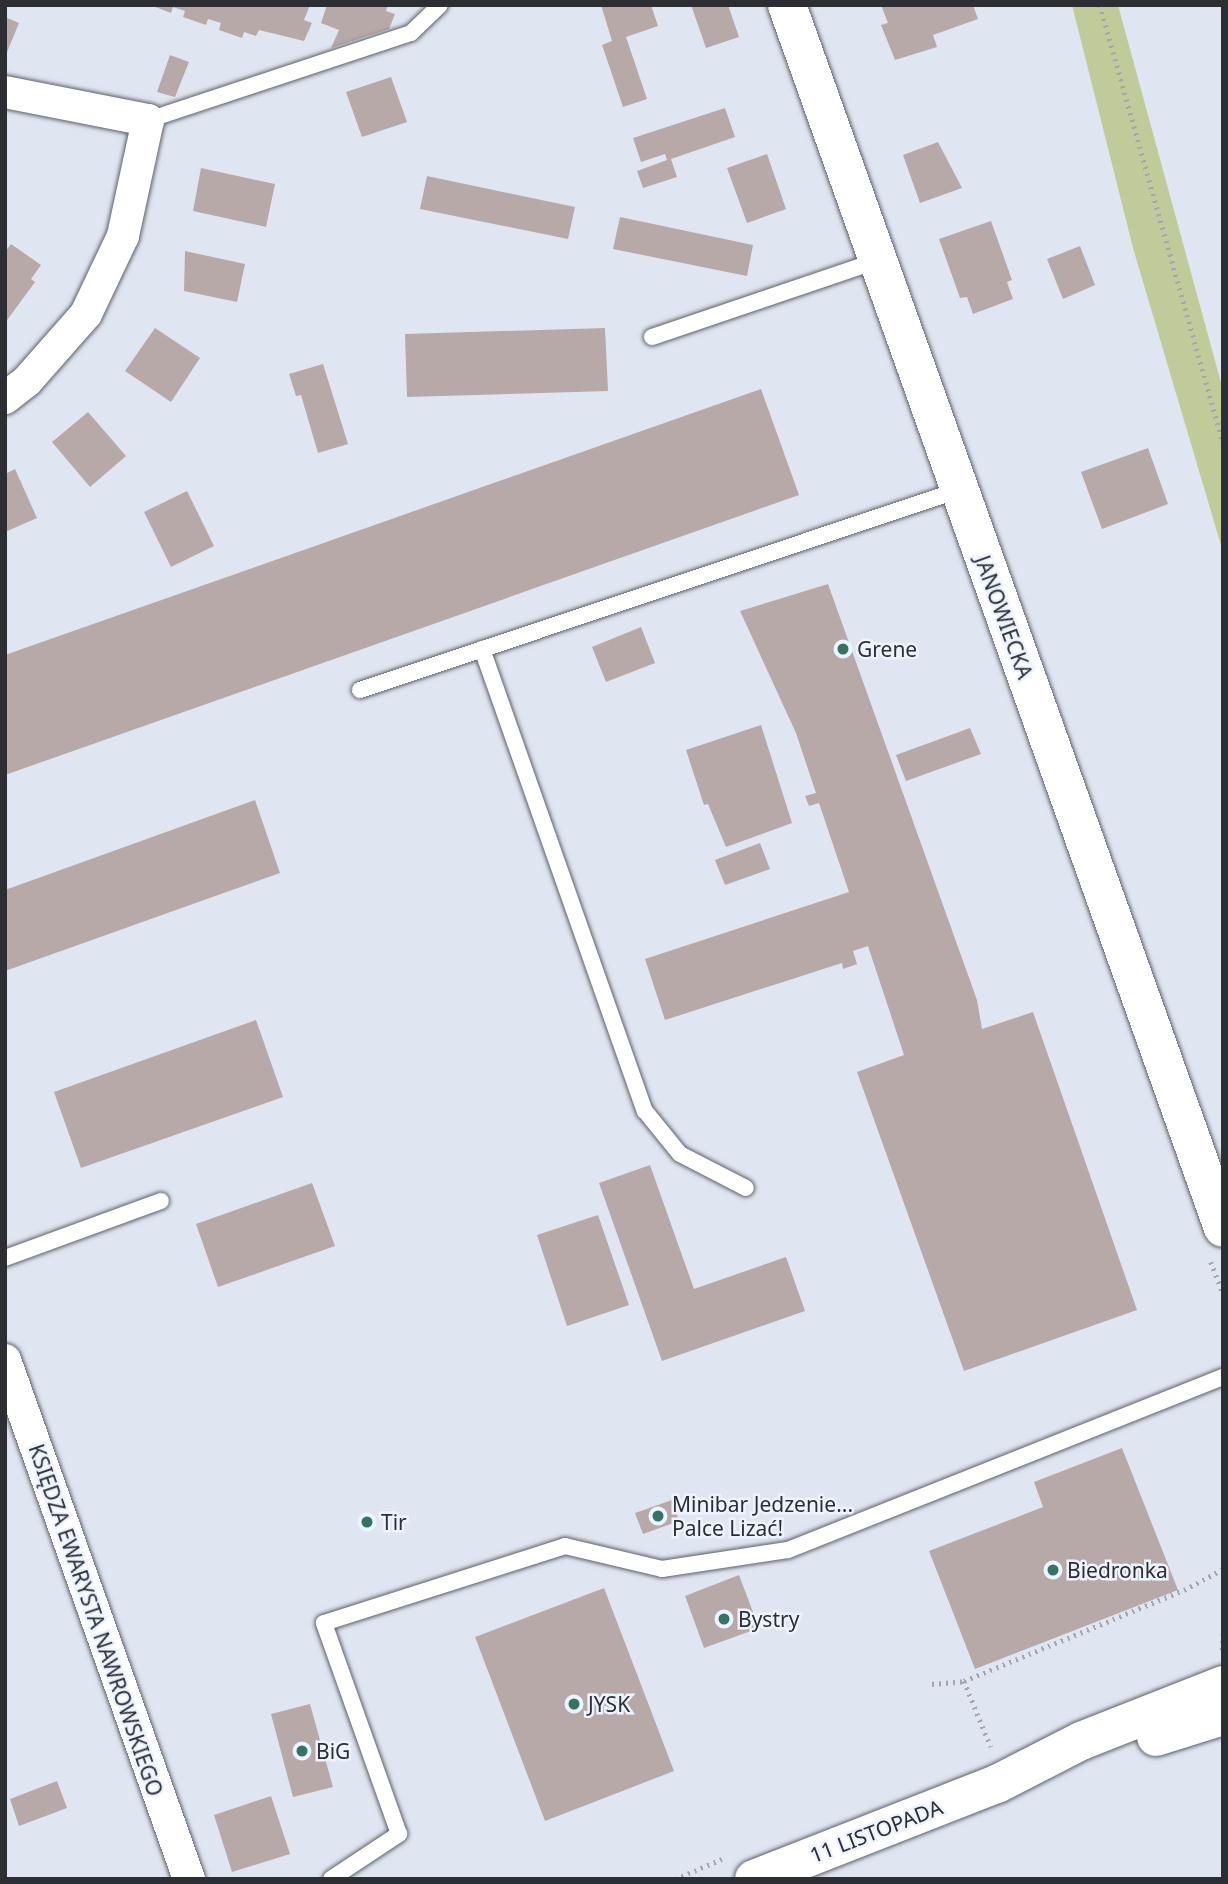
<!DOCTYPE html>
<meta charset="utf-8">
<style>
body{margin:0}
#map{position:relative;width:1228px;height:1884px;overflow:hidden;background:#e0e6f1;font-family:"Noto Sans",sans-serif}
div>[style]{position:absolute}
.green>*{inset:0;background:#c1cb99}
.building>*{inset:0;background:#b7a9a7}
.path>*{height:4.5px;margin-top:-2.25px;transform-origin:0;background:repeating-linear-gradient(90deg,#a2a6af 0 2px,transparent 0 7px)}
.roads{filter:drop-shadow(0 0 2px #5c616b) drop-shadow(0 0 2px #5c616b)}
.lane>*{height:16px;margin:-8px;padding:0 8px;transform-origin:8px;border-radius:8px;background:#fff}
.street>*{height:32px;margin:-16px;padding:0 16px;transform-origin:16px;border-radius:16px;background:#fff}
.secondary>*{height:38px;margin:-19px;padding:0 19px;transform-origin:19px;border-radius:19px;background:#fff}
.dots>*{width:19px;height:19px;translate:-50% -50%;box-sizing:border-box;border:4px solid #edf4ff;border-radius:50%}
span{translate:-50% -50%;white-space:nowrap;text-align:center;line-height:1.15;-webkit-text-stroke:5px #edf4ff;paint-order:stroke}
.street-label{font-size:21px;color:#2c2e33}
.poi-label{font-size:21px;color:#2c2e33}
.left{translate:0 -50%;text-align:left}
.frame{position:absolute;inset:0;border:7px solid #2c2e33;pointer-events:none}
</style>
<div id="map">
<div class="green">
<div style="clip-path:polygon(1072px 5px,1118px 5px,1223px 390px,1223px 552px,1133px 248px)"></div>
</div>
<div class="building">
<div style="clip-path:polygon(150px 5px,310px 5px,304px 20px,312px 23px,304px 41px,259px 30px,256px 36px,244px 32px,242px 38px,219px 30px,221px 23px,208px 19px,206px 25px,183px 17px,185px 11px,173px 7px,171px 13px)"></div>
<div style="clip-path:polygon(327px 5px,388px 5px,386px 11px,395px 14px,389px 29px,331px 48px,339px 30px,321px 23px)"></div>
<div style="clip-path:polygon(601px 5px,651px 5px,658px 26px,626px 37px,647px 99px,623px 107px,602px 45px,612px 41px)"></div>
<div style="clip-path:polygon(691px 5px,728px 5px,739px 37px,706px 48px)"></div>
<div style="clip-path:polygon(881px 5px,973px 5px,978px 19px,933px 35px,937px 47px,895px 60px,881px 25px,888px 23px)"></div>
<div style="clip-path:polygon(5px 17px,19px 23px,5px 57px)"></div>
<div style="clip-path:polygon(170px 55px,189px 62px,175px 97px,157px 92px)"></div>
<div style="clip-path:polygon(391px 77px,407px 122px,362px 137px,346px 92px)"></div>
<div style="clip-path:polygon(725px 108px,735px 137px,671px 159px,677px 177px,643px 188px,637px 171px,667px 160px,665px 154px,641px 162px,633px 138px)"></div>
<div style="clip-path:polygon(938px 142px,962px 188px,920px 203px,903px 155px)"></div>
<div style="clip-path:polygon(767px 154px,786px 209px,747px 223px,727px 168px)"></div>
<div style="clip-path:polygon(201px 168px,275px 184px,266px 227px,193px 211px)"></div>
<div style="clip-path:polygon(427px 176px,575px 207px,568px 239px,420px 209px)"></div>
<div style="clip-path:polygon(620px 217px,753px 245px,747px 276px,613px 249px)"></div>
<div style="clip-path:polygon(991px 221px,1012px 280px,1007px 282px,1013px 299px,973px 314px,967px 297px,960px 298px,939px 239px)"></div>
<div style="clip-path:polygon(11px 244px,41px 265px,31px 279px,35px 282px,5px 323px,5px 252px)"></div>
<div style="clip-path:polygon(1080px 246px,1095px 285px,1063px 299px,1047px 259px)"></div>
<div style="clip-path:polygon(185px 251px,245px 264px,237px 302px,184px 291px)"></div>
<div style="clip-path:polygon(155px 328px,200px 358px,171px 402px,125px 371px)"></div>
<div style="clip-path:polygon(605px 328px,608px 391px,407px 397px,405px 334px)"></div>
<div style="clip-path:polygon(323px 364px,348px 444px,318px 453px,301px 395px,296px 396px,289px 374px)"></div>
<div style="clip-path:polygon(761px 389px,799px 495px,5px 775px,5px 655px)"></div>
<div style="clip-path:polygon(88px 412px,126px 456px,90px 487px,52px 442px)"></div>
<div style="clip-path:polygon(1148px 448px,1168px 504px,1102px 529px,1081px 472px)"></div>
<div style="clip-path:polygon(15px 469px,37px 518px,5px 532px,5px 474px)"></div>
<div style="clip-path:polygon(187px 491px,214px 546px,171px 567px,144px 512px)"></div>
<div style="clip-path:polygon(828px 584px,977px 1000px,982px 1029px,1033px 1012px,1137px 1310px,964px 1371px,857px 1072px,904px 1055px,868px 946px,853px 951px,857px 964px,843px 969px,842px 963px,665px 1020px,645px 959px,849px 892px,819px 803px,809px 806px,805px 796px,816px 793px,796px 733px,740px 611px)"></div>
<div style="clip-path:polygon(641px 627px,655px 663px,606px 682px,592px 647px)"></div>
<div style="clip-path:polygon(761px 725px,792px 823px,726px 847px,708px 804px,704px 805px,686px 750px)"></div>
<div style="clip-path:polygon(970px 728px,981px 754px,906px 781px,896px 755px)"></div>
<div style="clip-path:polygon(255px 800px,280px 873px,5px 971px,5px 890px)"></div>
<div style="clip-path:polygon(760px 843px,770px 869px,725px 885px,715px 860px)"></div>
<div style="clip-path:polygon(256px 1020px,283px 1097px,81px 1168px,54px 1092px)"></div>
<div style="clip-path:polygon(650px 1165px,694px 1289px,786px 1257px,805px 1311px,662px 1361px,599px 1183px)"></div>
<div style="clip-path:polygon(312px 1183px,335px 1246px,218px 1287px,196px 1224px)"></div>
<div style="clip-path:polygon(598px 1215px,629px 1305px,567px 1326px,537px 1235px)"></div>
<div style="clip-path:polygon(1122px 1448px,1178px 1590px,975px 1669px,929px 1551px,1043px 1507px,1034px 1482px)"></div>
<div style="clip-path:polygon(672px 1500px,679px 1521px,643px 1534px,635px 1513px)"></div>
<div style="clip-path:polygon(739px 1575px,759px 1628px,704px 1648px,685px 1596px)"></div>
<div style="clip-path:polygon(604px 1588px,674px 1771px,545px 1821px,475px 1637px)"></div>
<div style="clip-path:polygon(310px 1704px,333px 1787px,293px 1797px,271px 1714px)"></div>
<div style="clip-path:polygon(57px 1781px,67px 1808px,19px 1826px,10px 1799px)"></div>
<div style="clip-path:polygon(271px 1796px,290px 1854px,232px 1872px,214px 1815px)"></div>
</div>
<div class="path">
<div style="left:1100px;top:5px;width:456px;rotate:74.3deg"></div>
<div style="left:1211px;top:1262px;width:34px;rotate:69deg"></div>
<div style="left:1222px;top:1650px;width:20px;rotate:-87deg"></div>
<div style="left:964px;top:1681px;width:238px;rotate:-22.5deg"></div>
<div style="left:1184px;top:1590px;width:44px;rotate:-28.3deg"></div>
<div style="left:932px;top:1684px;width:32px;rotate:-5deg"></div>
<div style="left:964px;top:1681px;width:71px;rotate:67.8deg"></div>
<div style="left:675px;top:1879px;width:51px;rotate:-23.1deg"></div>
</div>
<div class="roads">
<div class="lane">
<div style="left:148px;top:120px;width:277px;rotate:-18.3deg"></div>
<div style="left:411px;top:33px;width:40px;rotate:-44deg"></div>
<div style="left:652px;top:337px;width:237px;rotate:-18.7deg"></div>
<div style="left:482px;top:649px;width:490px;rotate:70.6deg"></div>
<div style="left:645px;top:1111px;width:55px;rotate:50.9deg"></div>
<div style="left:680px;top:1154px;width:74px;rotate:27.3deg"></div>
<div style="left:360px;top:690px;width:632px;rotate:-18.46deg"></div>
<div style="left:5px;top:1258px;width:166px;rotate:-20.1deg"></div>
<div style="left:331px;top:1879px;width:82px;rotate:-33.5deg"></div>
<div style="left:399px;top:1834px;width:224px;rotate:-109.6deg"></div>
<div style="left:324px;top:1623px;width:253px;rotate:-17.7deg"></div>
<div style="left:565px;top:1546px;width:100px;rotate:13.3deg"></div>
<div style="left:662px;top:1569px;width:127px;rotate:-8.6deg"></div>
<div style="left:788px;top:1550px;width:468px;rotate:-21.7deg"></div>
</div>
<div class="street">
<div style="left:5px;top:92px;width:146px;rotate:11.1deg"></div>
<div style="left:148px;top:120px;width:119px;rotate:102.2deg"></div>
<div style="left:123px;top:236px;width:86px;rotate:115.4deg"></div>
<div style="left:86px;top:314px;width:89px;rotate:131.4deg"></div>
<div style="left:27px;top:381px;width:28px;rotate:142deg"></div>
<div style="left:5px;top:1360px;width:551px;rotate:70.48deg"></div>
</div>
<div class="secondary">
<div style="left:787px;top:5px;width:1298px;rotate:70.38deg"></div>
<div style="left:1156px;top:1737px;width:70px;rotate:-17.4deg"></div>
<div style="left:754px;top:1879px;width:261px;rotate:-21.4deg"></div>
<div style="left:997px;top:1784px;width:94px;rotate:-27.1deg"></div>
<div style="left:1081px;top:1741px;width:153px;rotate:-21.5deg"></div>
</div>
</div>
<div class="dots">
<div style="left:843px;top:649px;background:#337464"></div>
<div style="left:658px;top:1516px;background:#337464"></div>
<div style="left:367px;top:1522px;background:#337464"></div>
<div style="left:1053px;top:1570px;background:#337464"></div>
<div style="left:724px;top:1619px;background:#337464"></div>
<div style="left:574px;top:1704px;background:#337464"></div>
<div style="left:302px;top:1751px;background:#337464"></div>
</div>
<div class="street-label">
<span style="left:1004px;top:617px;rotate:70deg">JANOWIECKA</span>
<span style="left:96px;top:1620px;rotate:71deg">KSIĘDZA EWARYSTA NAWROWSKIEGO</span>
<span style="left:876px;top:1831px;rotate:-21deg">11 LISTOPADA</span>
</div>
<div class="poi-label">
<span class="left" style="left:857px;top:649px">Grene</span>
<span class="left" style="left:672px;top:1516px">Minibar Jedzenie...<br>Palce Lizać!</span>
<span class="left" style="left:381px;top:1522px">Tir</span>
<span class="left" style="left:1067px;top:1570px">Biedronka</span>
<span class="left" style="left:738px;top:1619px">Bystry</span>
<span class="left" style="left:588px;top:1704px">JYSK</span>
<span class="left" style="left:316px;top:1751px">BiG</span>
</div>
<div class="frame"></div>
</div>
